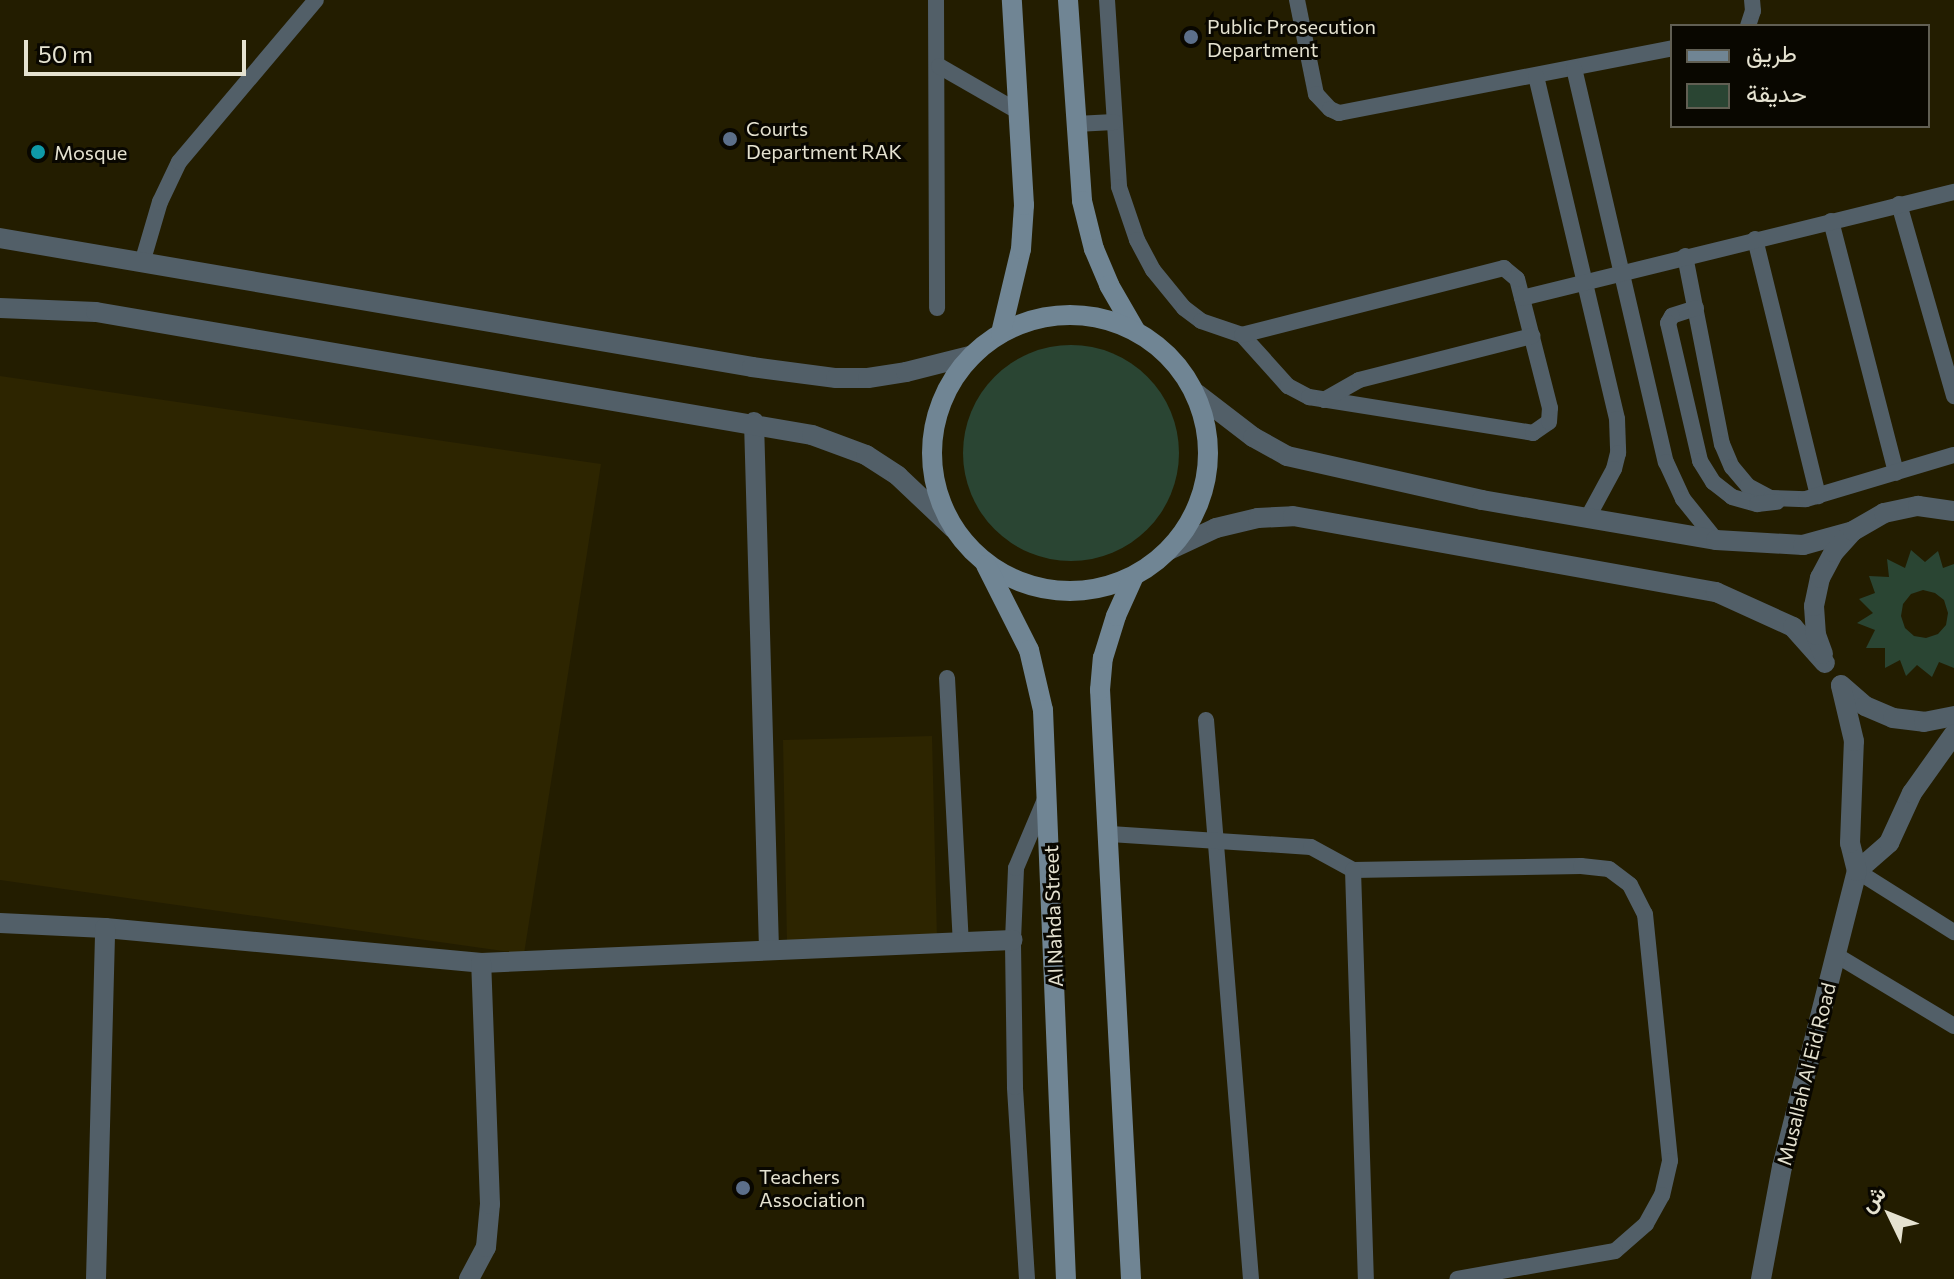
<!DOCTYPE html>
<meta charset="utf-8">
<style>
body{margin:0}
#map{position:relative;width:1954px;height:1279px;overflow:hidden;background:#231d00;font-family:Commissioner,Vazirmatn,sans-serif}
div>[style]{position:absolute}
.built>*{inset:0;background:#2d2500}
.green>*{inset:0;background:#2a4533}
.round{border-radius:50%}
.service>*{height:16px;margin:-8px;padding:0 8px;transform-origin:8px;border-radius:8px;background:#525f68}
.minor>*{height:20px;margin:-10px;padding:0 10px;transform-origin:10px;border-radius:10px;background:#525f68}
.tertiary>*{height:20px;margin:-10px;padding:0 10px;transform-origin:10px;border-radius:10px;background:#525f68}
.secondary>*{height:20px;margin:-10px;padding:0 10px;transform-origin:10px;border-radius:10px;background:#708594}
.secondary>.ring{margin:-10px;padding:0;box-sizing:content-box;background:none;border:20px solid #708594;border-radius:50%}
.dots>*{width:22px;height:22px;translate:-50% -50%;box-sizing:border-box;border:4px solid #090700;border-radius:50%}
span{translate:-50% -50%;white-space:nowrap;text-align:center;line-height:1.15;-webkit-text-stroke:6px #090700;paint-order:stroke}
.poi-label{font-size:20px;color:#e5e2d0}
.left{translate:0 -50%;text-align:left}
.street-label{font-size:20px;color:#e5e2d0}
.legend{position:absolute;left:1670px;top:24px;width:260px;height:104px;box-sizing:border-box;background:#090700;border:2px solid #615f53;margin:0;padding:10px 14px;list-style:none;font-size:24px;color:#e5e2d0}
.legend li{display:flex;align-items:center;gap:16px;height:40px}
.legend b{width:40px;border:2px solid #615f53}
.north{position:absolute;left:1850px;top:1175px;width:80px;height:80px;-webkit-text-stroke:6px #090700;paint-order:stroke;rotate:313deg;font-size:22px;font-weight:700;line-height:32px;text-align:center;color:#e5e2d0}
.north::after{content:'';display:block;margin:auto;width:28px;height:36px;background:#e5e2d0;clip-path:polygon(50% 0,100% 100%,50% 72%,0 100%)}
.scale{position:absolute;left:24px;top:40px;width:222px;height:36px;box-sizing:border-box;border:4px solid #e5e2d0;border-top:0;padding-left:10px;font-size:24px;line-height:28px;white-space:nowrap;color:#e5e2d0;-webkit-text-stroke:6px #090700;paint-order:stroke}
</style>
<div id="map">
<div class="built">
<div style="clip-path:polygon(0 376px,601px 464px,524px 954px,0 880px)"></div>
<div style="clip-path:polygon(932px 736px,937px 939px,787px 943px,783px 740px)"></div>
</div>
<div class="green">
<div class="round" style="left:963px;top:345px;width:216px;height:216px"></div>
<div style="clip-path:polygon(evenodd,1911px 550px,1925px 562px,1938px 551px,1943px 568px,1954px 564px,1954px 668px,1939px 662px,1932px 677px,1917px 665px,1906px 676px,1900px 660px,1885px 668px,1885px 648px,1866px 648px,1875px 630px,1857px 623px,1873px 613px,1859px 599px,1875px 593px,1869px 576px,1889px 577px,1887px 559px,1905px 568px,1911px 550px,1923px 590px,1935px 593px,1944px 600px,1948px 613px,1946px 625px,1938px 634px,1926px 638px,1914px 636px,1905px 628px,1901px 616px,1903px 604px,1911px 594px,1923px 590px)"></div>
</div>
<div class="service">
<div style="left:936px;top:0;width:308px;rotate:89.8deg"></div>
<div style="left:1107px;top:0;width:187px;rotate:86.3deg"></div>
<div style="left:1119px;top:187px;width:56px;rotate:71.2deg"></div>
<div style="left:1137px;top:240px;width:34px;rotate:62deg"></div>
<div style="left:1153px;top:270px;width:49px;rotate:50.8deg"></div>
<div style="left:1184px;top:308px;width:21px;rotate:37deg"></div>
<div style="left:1201px;top:321px;width:43px;rotate:18.9deg"></div>
<div style="left:1242px;top:335px;width:69px;rotate:48deg"></div>
<div style="left:1288px;top:386px;width:24px;rotate:28deg"></div>
<div style="left:1309px;top:397px;width:227px;rotate:9.1deg"></div>
<div style="left:1533px;top:433px;width:19px;rotate:-35deg"></div>
<div style="left:1549px;top:422px;width:14px;rotate:-86deg"></div>
<div style="left:1550px;top:408px;width:133px;rotate:-104.3deg"></div>
<div style="left:1517px;top:279px;width:17px;rotate:-140deg"></div>
<div style="left:1504px;top:268px;width:270px;rotate:165.7deg"></div>
<div style="left:1297px;top:0;width:96px;rotate:78.6deg"></div>
<div style="left:1316px;top:94px;width:21px;rotate:47deg"></div>
<div style="left:1330px;top:109px;width:10px;rotate:24deg"></div>
<div style="left:1339px;top:113px;width:339px;rotate:-11deg"></div>
<div style="left:1748px;top:26px;width:16px;rotate:-72deg"></div>
<div style="left:1753px;top:11px;width:11px;rotate:-95deg"></div>
<div style="left:939px;top:66px;width:92px;rotate:29.9deg"></div>
<div style="left:1574px;top:68px;width:405px;rotate:76.9deg"></div>
<div style="left:1666px;top:462px;width:41px;rotate:65.3deg"></div>
<div style="left:1683px;top:499px;width:53px;rotate:51.2deg"></div>
<div style="left:1536px;top:76px;width:352px;rotate:76.7deg"></div>
<div style="left:1617px;top:419px;width:34px;rotate:88deg"></div>
<div style="left:1618px;top:453px;width:16px;rotate:104deg"></div>
<div style="left:1614px;top:469px;width:55px;rotate:118.4deg"></div>
<div style="left:1076px;top:124px;width:38px;rotate:-3deg"></div>
<div style="left:1899px;top:204px;width:200px;rotate:74deg"></div>
<div style="left:1831px;top:221px;width:260px;rotate:75.5deg"></div>
<div style="left:1755px;top:239px;width:265px;rotate:76.2deg"></div>
<div style="left:1685px;top:256px;width:192px;rotate:78.9deg"></div>
<div style="left:1722px;top:444px;width:25px;rotate:67deg"></div>
<div style="left:1732px;top:467px;width:25px;rotate:50deg"></div>
<div style="left:1748px;top:486px;width:26px;rotate:28deg"></div>
<div style="left:1771px;top:498px;width:35px;rotate:2deg"></div>
<div style="left:1806px;top:499px;width:154px;rotate:-16.6deg"></div>
<div style="left:142px;top:263px;width:64px;rotate:-73.6deg"></div>
<div style="left:160px;top:202px;width:44px;rotate:-64.6deg"></div>
<div style="left:179px;top:162px;width:212px;rotate:-49.8deg"></div>
<div style="left:1522px;top:298px;width:445px;rotate:-13.8deg"></div>
<div style="left:1696px;top:308px;width:25px;rotate:162deg"></div>
<div style="left:1672px;top:316px;width:8px;rotate:120deg"></div>
<div style="left:1668px;top:323px;width:142px;rotate:76.9deg"></div>
<div style="left:1700px;top:461px;width:25px;rotate:58deg"></div>
<div style="left:1713px;top:482px;width:24px;rotate:38deg"></div>
<div style="left:1732px;top:497px;width:26px;rotate:16deg"></div>
<div style="left:1757px;top:504px;width:20px;rotate:-6deg"></div>
<div style="left:1324px;top:400px;width:40px;rotate:-29.7deg"></div>
<div style="left:1359px;top:380px;width:179px;rotate:-14.3deg"></div>
<div style="left:947px;top:678px;width:265px;rotate:87deg"></div>
<div style="left:1206px;top:720px;width:561px;rotate:85.4deg"></div>
<div style="left:1110px;top:834px;width:201px;rotate:3.7deg"></div>
<div style="left:1311px;top:847px;width:48px;rotate:28.7deg"></div>
<div style="left:1353px;top:870px;width:228px;rotate:-1deg"></div>
<div style="left:1581px;top:866px;width:28px;rotate:6deg"></div>
<div style="left:1609px;top:869px;width:26px;rotate:37deg"></div>
<div style="left:1630px;top:885px;width:33px;rotate:63deg"></div>
<div style="left:1645px;top:914px;width:248px;rotate:84.2deg"></div>
<div style="left:1670px;top:1161px;width:35px;rotate:103deg"></div>
<div style="left:1662px;top:1195px;width:33px;rotate:119deg"></div>
<div style="left:1646px;top:1224px;width:41px;rotate:138.9deg"></div>
<div style="left:1615px;top:1251px;width:160px;rotate:170deg"></div>
<div style="left:1353px;top:870px;width:409px;rotate:88.2deg"></div>
<div style="left:1857px;top:871px;width:115px;rotate:32.2deg"></div>
<div style="left:1836px;top:955px;width:138px;rotate:31deg"></div>
<div style="left:1027px;top:1279px;width:192px;rotate:-93.6deg"></div>
<div style="left:1015px;top:1087px;width:147px;rotate:-90.8deg"></div>
<div style="left:1013px;top:940px;width:72px;rotate:-87.6deg"></div>
<div style="left:1016px;top:868px;width:77px;rotate:-67.1deg"></div>
</div>
<div class="minor">
<div style="left:754px;top:422px;width:528px;rotate:88.37deg"></div>
<div style="left:0;top:923px;width:105px;rotate:2.7deg"></div>
<div style="left:105px;top:928px;width:378px;rotate:5.3deg"></div>
<div style="left:481px;top:963px;width:532px;rotate:-2.48deg"></div>
<div style="left:96px;top:1279px;width:351px;rotate:-88.5deg"></div>
<div style="left:469px;top:1279px;width:36px;rotate:-62deg"></div>
<div style="left:486px;top:1247px;width:43px;rotate:-84.7deg"></div>
<div style="left:490px;top:1204px;width:241px;rotate:-92.1deg"></div>
</div>
<div class="tertiary">
<div style="left:0;top:238px;width:763px;rotate:9.73deg"></div>
<div style="left:752px;top:367px;width:85px;rotate:7.5deg"></div>
<div style="left:836px;top:378px;width:32px"></div>
<div style="left:868px;top:378px;width:38px;rotate:-9deg"></div>
<div style="left:906px;top:372px;width:69px;rotate:-14.2deg"></div>
<div style="left:0;top:308px;width:96px;rotate:2.4deg"></div>
<div style="left:96px;top:312px;width:726px;rotate:9.75deg"></div>
<div style="left:812px;top:435px;width:58px;rotate:20.3deg"></div>
<div style="left:866px;top:455px;width:38px;rotate:33deg"></div>
<div style="left:898px;top:476px;width:76px;rotate:43.4deg"></div>
<div style="left:1197px;top:394px;width:71px;rotate:37.5deg"></div>
<div style="left:1253px;top:437px;width:39px;rotate:29deg"></div>
<div style="left:1287px;top:456px;width:200px;rotate:12.7deg"></div>
<div style="left:1482px;top:500px;width:237px;rotate:9.7deg"></div>
<div style="left:1716px;top:540px;width:87px;rotate:3.3deg"></div>
<div style="left:1803px;top:545px;width:52px;rotate:-15.6deg"></div>
<div style="left:1169px;top:550px;width:52px;rotate:-25.1deg"></div>
<div style="left:1216px;top:528px;width:43px;rotate:-13.4deg"></div>
<div style="left:1258px;top:518px;width:35px;rotate:-3deg"></div>
<div style="left:1293px;top:516px;width:430px;rotate:10.2deg"></div>
<div style="left:1716px;top:592px;width:85px;rotate:24.4deg"></div>
<div style="left:1793px;top:627px;width:48px;rotate:48.4deg"></div>
<div style="left:1823px;top:654px;width:20px;rotate:-110deg"></div>
<div style="left:1816px;top:635px;width:29px;rotate:-94deg"></div>
<div style="left:1814px;top:606px;width:29px;rotate:-78deg"></div>
<div style="left:1820px;top:578px;width:30px;rotate:-62deg"></div>
<div style="left:1834px;top:552px;width:28px;rotate:-48deg"></div>
<div style="left:1853px;top:531px;width:36px;rotate:-30deg"></div>
<div style="left:1884px;top:513px;width:35px;rotate:-12deg"></div>
<div style="left:1918px;top:506px;width:36px;rotate:8deg"></div>
<div style="left:1841px;top:685px;width:32px;rotate:41deg"></div>
<div style="left:1865px;top:706px;width:30px;rotate:23deg"></div>
<div style="left:1893px;top:718px;width:31px;rotate:7deg"></div>
<div style="left:1924px;top:722px;width:31px;rotate:-11deg"></div>
<div style="left:1857px;top:871px;width:43px;rotate:-41.2deg"></div>
<div style="left:1889px;top:843px;width:55px;rotate:-65.3deg"></div>
<div style="left:1912px;top:793px;width:72px;rotate:-54.6deg"></div>
<div style="left:1761px;top:1279px;width:114px;rotate:-79.4deg"></div>
<div style="left:1782px;top:1167px;width:305px;rotate:-75.8deg"></div>
<div style="left:1857px;top:871px;width:29px;rotate:-104deg"></div>
<div style="left:1850px;top:843px;width:102px;rotate:-87.8deg"></div>
<div style="left:1854px;top:741px;width:57px;rotate:-103.3deg"></div>
</div>
<div class="secondary">
<div style="left:1068px;top:0;width:201px;rotate:86deg"></div>
<div style="left:1082px;top:201px;width:49px;rotate:76deg"></div>
<div style="left:1094px;top:249px;width:39px;rotate:67deg"></div>
<div style="left:1109px;top:285px;width:52px;rotate:60deg"></div>
<div class="ring" style="left:932px;top:315px;width:256px;height:256px"></div>
<div style="left:1001px;top:333px;width:86px;rotate:-76.6deg"></div>
<div style="left:1021px;top:249px;width:44px;rotate:-86.1deg"></div>
<div style="left:1024px;top:205px;width:205px;rotate:-93.4deg"></div>
<div style="left:986px;top:565px;width:95px;rotate:63.2deg"></div>
<div style="left:1029px;top:650px;width:62px;rotate:76.9deg"></div>
<div style="left:1043px;top:710px;width:569px;rotate:87.69deg"></div>
<div style="left:1131px;top:1279px;width:590px;rotate:-93.01deg"></div>
<div style="left:1100px;top:690px;width:32px;rotate:-85deg"></div>
<div style="left:1103px;top:658px;width:44px;rotate:-72.8deg"></div>
<div style="left:1116px;top:616px;width:44px;rotate:-65.8deg"></div>
</div>
<div class="dots">
<div style="left:1191px;top:37px;background:#5c6f8a"></div>
<div style="left:730px;top:139px;background:#5c6f8a"></div>
<div style="left:38px;top:152px;background:#0f9aa8"></div>
<div style="left:743px;top:1188px;background:#5c6f8a"></div>
</div>
<div class="poi-label">
<span class="left" style="left:1207px;top:38px">Public Prosecution<br>Department</span>
<span class="left" style="left:746px;top:140px">Courts<br>Department RAK</span>
<span class="left" style="left:54px;top:152px">Mosque</span>
<span class="left" style="left:759px;top:1188px">Teachers<br>Association</span>
</div>
<div class="street-label">
<span style="left:1053px;top:916px;rotate:-92deg">Al Nahda Street</span>
<span style="left:1806px;top:1074px;rotate:-76deg">Musallah Al Eid Road</span>
</div>
<ul class="legend">
<li><b style="height:10px;background:#708594"></b>طريق</li>
<li><b style="height:22px;background:#2a4533"></b>حديقة</li>
</ul>
<div class="north">ش</div>
<div class="scale">50 m</div>
</div>
